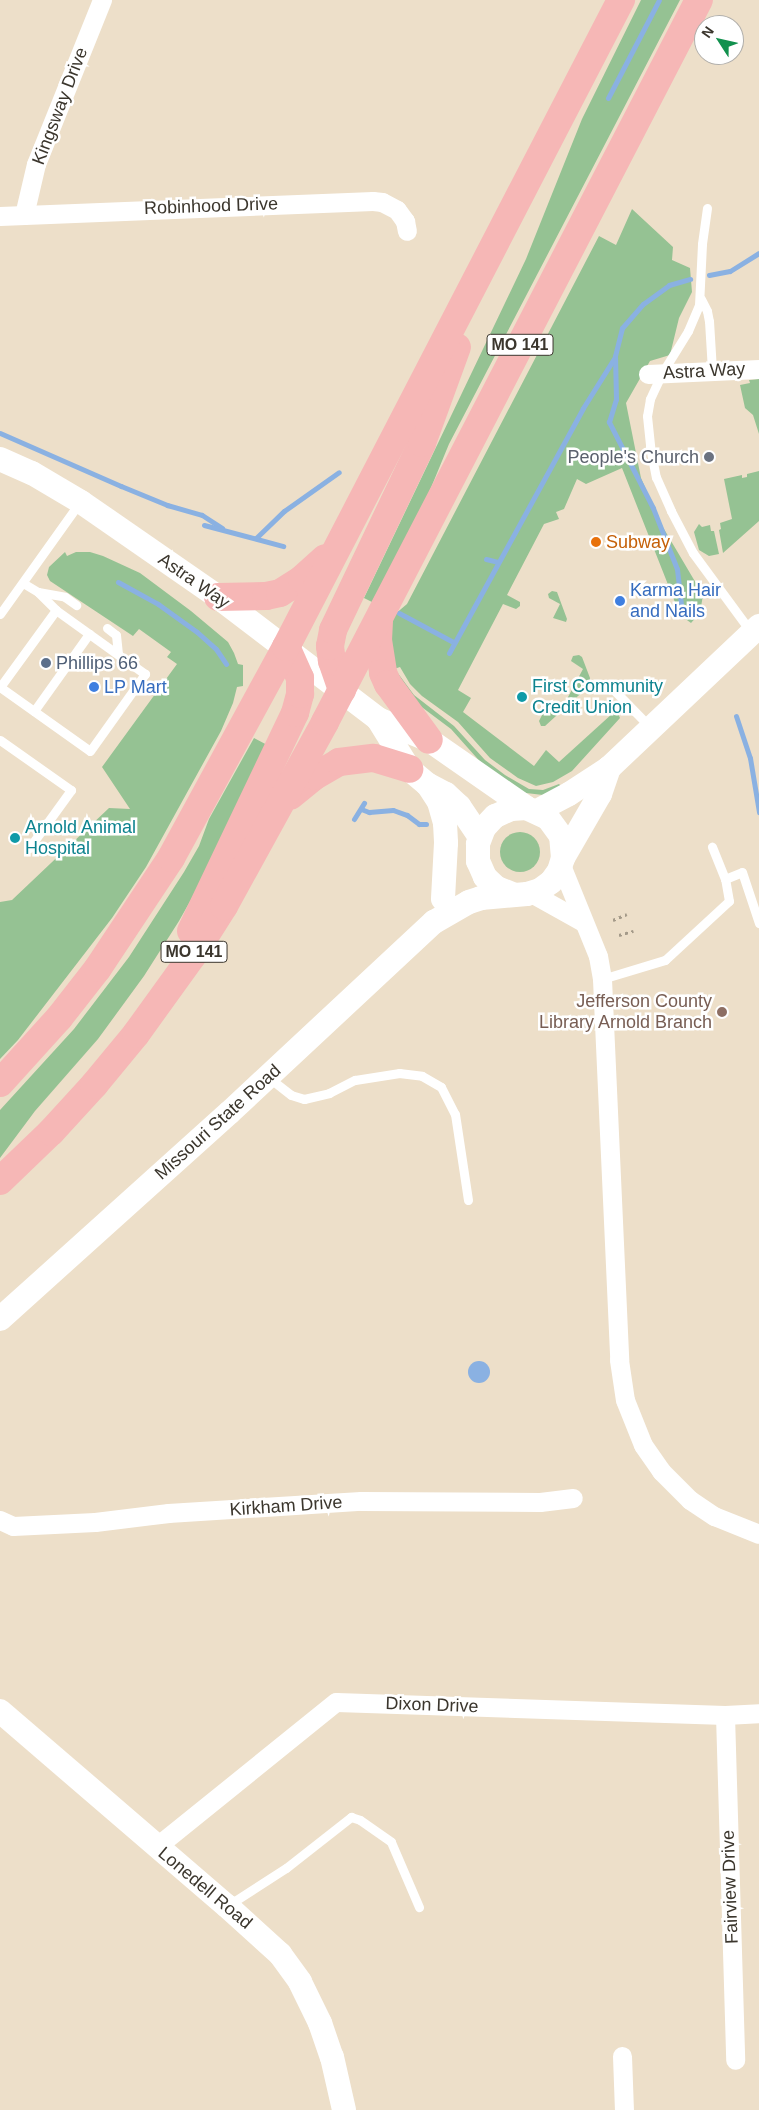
<!DOCTYPE html>
<style>
body{margin:0}
#map{position:relative;width:759px;height:2110px;overflow:hidden;background:#eddfc9;font-family:Arial,sans-serif}
div>[style]{position:absolute}
.green>*{inset:0;background:#95c293}
.round{border-radius:50%}
.water>*{inset:0;background:#8ab1e2}
.stream>*{height:5px;margin:-2.5px;padding:0 2.5px;transform-origin:2.5px;border-radius:2.5px;background:#8ab1e2}
.path>*{height:3px;margin-top:-1.5px;transform-origin:0;background:repeating-linear-gradient(90deg,#a49a89 0 2.5px,transparent 0 6.5px)}
.service>*{height:9px;margin:-4.5px;padding:0 4.5px;transform-origin:4.5px;border-radius:4.5px;background:#fff}
.minor>*{height:19px;margin:-9.5px;padding:0 9.5px;transform-origin:9.5px;border-radius:9.5px;background:#fff}
.tertiary>*{height:24px;margin:-12px;padding:0 12px;transform-origin:12px;border-radius:12px;background:#fff}
.trunk>*{height:28px;margin:-14px;padding:0 14px;transform-origin:14px;border-radius:14px;background:#f6b7b6}
.dots>*{width:14px;height:14px;translate:-50% -50%;box-sizing:border-box;border:2px solid #fff;border-radius:50%}
span{translate:-50% -50%;white-space:nowrap;text-align:center;line-height:1.15;-webkit-text-stroke:5px #fff;paint-order:stroke}
.shield-label span{padding:1px 4px;background:#fff;border:1px solid;border-radius:4px;-webkit-text-stroke-width:0}
.shield-label{font-size:16px;color:#3b362d;font-weight:700}
.street-label{font-size:18px;color:#3b362d}
.worship-label{font-size:18px;color:#5b616d}
.right{translate:-100% -50%;text-align:right}
.food-label{font-size:18px;color:#c56008}
.left{translate:0 -50%;text-align:left}
.shop-label{font-size:18px;color:#366cbe}
.service-label{font-size:18px;color:#4e5e75}
.culture-label{font-size:18px;color:#0d838f}
.education-label{font-size:18px;color:#785e54}
.north{position:absolute;left:694px;top:15px;width:50px;height:50px;box-sizing:border-box;background:#fff;border:1px solid #b1afab;border-radius:50%;rotate:305deg;font-size:14px;font-weight:700;line-height:20px;text-align:center;color:#3b362d}
.north::after{content:'';display:block;margin:auto;width:18px;height:22px;background:#12914e;clip-path:polygon(50% 0,100% 100%,50% 72%,0 100%)}
</style>
<div id="map">
<div class="green">
<div style="clip-path:polygon(641px 0,680px 0,449px 444px,421px 512px,372px 602px,364px 598px,526px 259px,582px 119px)"></div>
<div style="clip-path:polygon(632px 209px,673px 247px,672px 260px,690px 268px,692px 292px,679px 318px,670px 355px,650px 361px,626px 403px,641px 478px,661px 524px,703px 595px,700px 613px,691px 623px,680px 615px,622px 468px,586px 484px,577px 479px,564px 509px,556px 512px,559px 519px,544px 524px,507px 595px,520px 602px,520px 606px,516px 609px,503px 604px,458px 690px,471px 698px,463px 712px,534px 766px,546px 750px,559px 762px,613px 713px,604px 700px,616px 709px,620px 718px,572px 771px,553px 782px,536px 786px,518px 778px,490px 758px,458px 722px,422px 696px,410px 684px,400px 667px,391px 670px,389px 632px,394px 615px,407px 604px,599px 236px,616px 245px)"></div>
<div style="clip-path:polygon(759px 379px,759px 434px,753px 415px,745px 408px,740px 385px,750px 383px,749px 380px)"></div>
<div style="clip-path:polygon(759px 471px,759px 521px,723px 553px,719px 530px,721px 529px,720px 523px,732px 519px,724px 479px,742px 475px,742px 478px,747px 477px,747px 474px)"></div>
<div style="clip-path:polygon(699px 524px,702px 527px,710px 525px,711px 531px,714px 531px,719px 554px,709px 556px,699px 550px,694px 532px)"></div>
<div style="clip-path:polygon(65px 552px,67px 556px,76px 552px,90px 552px,103px 556px,140px 573px,191px 611px,228px 642px,234px 653px,238px 664px,243px 665px,243px 686px,237px 687px,233px 703px,221px 731px,146px 867px,112px 918px,18px 1040px,0 1059px,0 902px,12px 900px,109px 808px,130px 809px,102px 767px,177px 664px,167px 657px,171px 652px,139px 629px,133px 636px,50px 581px,47px 575px,49px 567px)"></div>
<div style="clip-path:polygon(552px 591px,557px 592px,567px 619px,566px 622px,553px 618px,560px 604px,549px 598px,548px 594px)"></div>
<div style="clip-path:polygon(579px 655px,582px 657px,590px 678px,589px 686px,545px 726px,541px 726px,539px 721px,546px 707px,550px 707px,560px 712px,583px 669px,571px 661px,573px 656px)"></div>
<div style="clip-path:polygon(397px 672px,414px 695px,454px 726px,485px 760px,505px 775px,529px 789px,543px 790px,559px 784px,562px 787px,543px 795px,526px 793px,515px 788px,484px 766px,451px 729px,411px 699px,404px 691px)"></div>
<div style="clip-path:polygon(254px 738px,271px 747px,224px 841px,179px 921px,144px 976px,98px 1039px,35px 1111px,0 1158px,0 1110px,74px 1029px,129px 957px,184px 872px,199px 846px,209px 819px)"></div>
<div class="round" style="left:500px;top:832px;width:40px;height:40px"></div>
</div>
<div class="water">
<div class="round" style="left:468px;top:1361px;width:22px;height:22px"></div>
</div>
<div class="stream">
<div style="left:608px;top:98px;width:110px;rotate:-62.5deg"></div>
<div style="left:709px;top:275px;width:21px;rotate:-11deg"></div>
<div style="left:730px;top:271px;width:34px;rotate:-32deg"></div>
<div style="left:0;top:433px;width:132px;rotate:23.7deg"></div>
<div style="left:121px;top:486px;width:50px;rotate:22.4deg"></div>
<div style="left:167px;top:505px;width:36px;rotate:16deg"></div>
<div style="left:202px;top:515px;width:24px;rotate:33deg"></div>
<div style="left:204px;top:525px;width:82px;rotate:14.9deg"></div>
<div style="left:256px;top:538px;width:39px;rotate:-44deg"></div>
<div style="left:284px;top:511px;width:67px;rotate:-35.3deg"></div>
<div style="left:486px;top:559px;width:12px;rotate:14deg"></div>
<div style="left:118px;top:582px;width:46px;rotate:28.8deg"></div>
<div style="left:158px;top:604px;width:48px;rotate:35.7deg"></div>
<div style="left:197px;top:632px;width:25px;rotate:42deg"></div>
<div style="left:216px;top:649px;width:18px;rotate:56deg"></div>
<div style="left:399px;top:613px;width:61px;rotate:28.2deg"></div>
<div style="left:682px;top:613px;width:44px;rotate:-96.5deg"></div>
<div style="left:677px;top:569px;width:66px;rotate:-111.5deg"></div>
<div style="left:653px;top:508px;width:97px;rotate:-117.1deg"></div>
<div style="left:609px;top:422px;width:24px;rotate:-73deg"></div>
<div style="left:616px;top:399px;width:43px;rotate:-91.3deg"></div>
<div style="left:615px;top:356px;width:29px;rotate:-76deg"></div>
<div style="left:622px;top:328px;width:32px;rotate:-49deg"></div>
<div style="left:643px;top:304px;width:32px;rotate:-36deg"></div>
<div style="left:669px;top:285px;width:22px;rotate:-16deg"></div>
<div style="left:449px;top:653px;width:279px;rotate:-61.3deg"></div>
<div style="left:583px;top:408px;width:60px;rotate:-57.9deg"></div>
<div style="left:736px;top:716px;width:44px;rotate:71.6deg"></div>
<div style="left:750px;top:758px;width:55px;rotate:80.5deg"></div>
<div style="left:361px;top:809px;width:9px;rotate:21deg"></div>
<div style="left:369px;top:812px;width:24px;rotate:-5deg"></div>
<div style="left:393px;top:810px;width:15px;rotate:20deg"></div>
<div style="left:407px;top:815px;width:15px;rotate:37deg"></div>
<div style="left:419px;top:824px;width:7px"></div>
<div style="left:354px;top:819px;width:19px;rotate:-58deg"></div>
</div>
<div class="path">
<div style="left:613px;top:920px;width:15px;rotate:-23deg"></div>
<div style="left:619px;top:935px;width:15px;rotate:-16deg"></div>
</div>
<div class="service">
<div style="left:707px;top:208px;width:36px;rotate:98deg"></div>
<div style="left:702px;top:244px;width:61px;rotate:92.8deg"></div>
<div style="left:699px;top:305px;width:28px;rotate:113deg"></div>
<div style="left:688px;top:331px;width:49px;rotate:121.8deg"></div>
<div style="left:662px;top:373px;width:29px;rotate:115deg"></div>
<div style="left:650px;top:399px;width:17px;rotate:100deg"></div>
<div style="left:647px;top:416px;width:31px;rotate:84deg"></div>
<div style="left:650px;top:447px;width:31px;rotate:79deg"></div>
<div style="left:656px;top:477px;width:37px;rotate:66deg"></div>
<div style="left:671px;top:511px;width:47px;rotate:62.4deg"></div>
<div style="left:693px;top:553px;width:98px;rotate:53.7deg"></div>
<div style="left:701px;top:299px;width:13px;rotate:63deg"></div>
<div style="left:707px;top:311px;width:10px;rotate:79deg"></div>
<div style="left:709px;top:321px;width:49px;rotate:86.5deg"></div>
<div style="left:23px;top:583px;width:17px;rotate:31deg"></div>
<div style="left:38px;top:592px;width:25px;rotate:45deg"></div>
<div style="left:38px;top:592px;width:27px;rotate:10deg"></div>
<div style="left:65px;top:597px;width:14px;rotate:36deg"></div>
<div style="left:0;top:614px;width:138px;rotate:-54.5deg"></div>
<div style="left:107px;top:628px;width:11px;rotate:38deg"></div>
<div style="left:116px;top:635px;width:19px;rotate:84deg"></div>
<div style="left:608px;top:684px;width:60px;rotate:45.7deg"></div>
<div style="left:0;top:687px;width:110px;rotate:35.4deg"></div>
<div style="left:90px;top:751px;width:95px;rotate:-54.5deg"></div>
<div style="left:145px;top:674px;width:110px;rotate:-144.3deg"></div>
<div style="left:56px;top:610px;width:95px;rotate:126deg"></div>
<div style="left:34px;top:711px;width:95px;rotate:-54.5deg"></div>
<div style="left:0;top:740px;width:87px;rotate:35.2deg"></div>
<div style="left:71px;top:790px;width:72px;rotate:125.9deg"></div>
<div style="left:725px;top:879px;width:18px;rotate:-22deg"></div>
<div style="left:742px;top:872px;width:54px;rotate:71.6deg"></div>
<div style="left:602px;top:979px;width:66px;rotate:-16.8deg"></div>
<div style="left:665px;top:960px;width:87px;rotate:-42.7deg"></div>
<div style="left:729px;top:901px;width:22px;rotate:-100deg"></div>
<div style="left:725px;top:879px;width:35px;rotate:-112deg"></div>
<div style="left:268px;top:1077px;width:29px;rotate:38deg"></div>
<div style="left:291px;top:1095px;width:14px;rotate:17deg"></div>
<div style="left:304px;top:1099px;width:26px;rotate:-13deg"></div>
<div style="left:329px;top:1093px;width:29px;rotate:-27deg"></div>
<div style="left:355px;top:1080px;width:45px;rotate:-9deg"></div>
<div style="left:399px;top:1073px;width:23px;rotate:7deg"></div>
<div style="left:422px;top:1076px;width:22px;rotate:30deg"></div>
<div style="left:441px;top:1087px;width:30px;rotate:63deg"></div>
<div style="left:455px;top:1114px;width:87px;rotate:81.4deg"></div>
<div style="left:227px;top:1906px;width:70px;rotate:-32.8deg"></div>
<div style="left:286px;top:1868px;width:83px;rotate:-38.1deg"></div>
<div style="left:351px;top:1817px;width:9px;rotate:18deg"></div>
<div style="left:360px;top:1820px;width:38px;rotate:35deg"></div>
<div style="left:391px;top:1842px;width:71px;rotate:66.7deg"></div>
</div>
<div class="minor">
<div style="left:24px;top:215px;width:52px;rotate:-76.8deg"></div>
<div style="left:36px;top:164px;width:177px;rotate:-68.1deg"></div>
<div style="left:0;top:216px;width:373px;rotate:-2.3deg"></div>
<div style="left:373px;top:201px;width:9px;rotate:6deg"></div>
<div style="left:382px;top:202px;width:17px;rotate:28deg"></div>
<div style="left:397px;top:210px;width:14px;rotate:54deg"></div>
<div style="left:405px;top:221px;width:10px;rotate:79deg"></div>
<div style="left:648px;top:374px;width:111px;rotate:-2.6deg"></div>
<div style="left:561px;top:865px;width:98px;rotate:67.9deg"></div>
<div style="left:598px;top:956px;width:23px;rotate:80deg"></div>
<div style="left:602px;top:979px;width:381px;rotate:87.4deg"></div>
<div style="left:619px;top:1360px;width:40px;rotate:81.5deg"></div>
<div style="left:625px;top:1400px;width:48px;rotate:68.2deg"></div>
<div style="left:643px;top:1445px;width:32px;rotate:55deg"></div>
<div style="left:661px;top:1471px;width:41px;rotate:45deg"></div>
<div style="left:690px;top:1500px;width:29px;rotate:34deg"></div>
<div style="left:714px;top:1516px;width:48px;rotate:21.8deg"></div>
<div style="left:531px;top:893px;width:60px;rotate:29.1deg"></div>
<div style="left:0;top:1520px;width:14px;rotate:25deg"></div>
<div style="left:13px;top:1526px;width:82px;rotate:-2.8deg"></div>
<div style="left:95px;top:1522px;width:74px;rotate:-7deg"></div>
<div style="left:168px;top:1513px;width:193px;rotate:-3.6deg"></div>
<div style="left:361px;top:1501px;width:179px;rotate:0.3deg"></div>
<div style="left:540px;top:1502px;width:33px;rotate:-7deg"></div>
<div style="left:725px;top:1715px;width:345px;rotate:88.3deg"></div>
<div style="left:156px;top:1847px;width:231px;rotate:-38.9deg"></div>
<div style="left:336px;top:1702px;width:389px;rotate:1.9deg"></div>
<div style="left:725px;top:1715px;width:34px;rotate:-3deg"></div>
<div style="left:622px;top:2056px;width:54px;rotate:87.9deg"></div>
</div>
<div class="tertiary">
<div style="left:0;top:459px;width:35px;rotate:24deg"></div>
<div style="left:32px;top:473px;width:57px;rotate:30.6deg"></div>
<div style="left:81px;top:502px;width:167px;rotate:34.7deg"></div>
<div style="left:218px;top:597px;width:201px;rotate:37.3deg"></div>
<div style="left:378px;top:719px;width:55px;rotate:22.4deg"></div>
<div style="left:429px;top:740px;width:119px;rotate:34.8deg"></div>
<div style="left:378px;top:719px;width:59px;rotate:58.2deg"></div>
<div style="left:409px;top:769px;width:23px;rotate:40deg"></div>
<div style="left:427px;top:784px;width:21px;rotate:28deg"></div>
<div style="left:446px;top:794px;width:18px;rotate:43deg"></div>
<div style="left:459px;top:806px;width:37px;rotate:56deg"></div>
<div style="left:428px;top:785px;width:20px;rotate:57deg"></div>
<div style="left:439px;top:802px;width:22px;rotate:74deg"></div>
<div style="left:445px;top:823px;width:20px;rotate:87deg"></div>
<div style="left:446px;top:843px;width:56px;rotate:93.1deg"></div>
<div style="left:537px;top:811px;width:36px;rotate:-28deg"></div>
<div style="left:569px;top:794px;width:48px;rotate:-33deg"></div>
<div style="left:609px;top:768px;width:207px;rotate:-43.4deg"></div>
<div style="left:563px;top:858px;width:74px;rotate:-60deg"></div>
<div style="left:600px;top:794px;width:28px;rotate:-71deg"></div>
<div style="left:0;top:1319px;width:309px;rotate:-42deg"></div>
<div style="left:230px;top:1112px;width:279px;rotate:-43deg"></div>
<div style="left:434px;top:922px;width:40px;rotate:-29.7deg"></div>
<div style="left:469px;top:902px;width:13px;rotate:-18deg"></div>
<div style="left:481px;top:898px;width:46px;rotate:-5deg"></div>
<div style="left:527px;top:894px;width:14px;rotate:-17deg"></div>
<div style="left:540px;top:890px;width:14px;rotate:-36deg"></div>
<div style="left:551px;top:882px;width:14px;rotate:-54deg"></div>
<div style="left:559px;top:871px;width:14px;rotate:-73deg"></div>
<div style="left:563px;top:858px;width:22px;rotate:-95deg"></div>
<div style="left:561px;top:836px;width:22px;rotate:-126deg"></div>
<div style="left:548px;top:818px;width:23px;rotate:-155deg"></div>
<div style="left:527px;top:808px;width:16px;rotate:176deg"></div>
<div style="left:511px;top:809px;width:17px;rotate:156deg"></div>
<div style="left:495px;top:816px;width:16px;rotate:133deg"></div>
<div style="left:484px;top:828px;width:17px;rotate:111deg"></div>
<div style="left:478px;top:844px;width:17px;rotate:90deg"></div>
<div style="left:478px;top:861px;width:17px;rotate:66deg"></div>
<div style="left:485px;top:877px;width:16px;rotate:43deg"></div>
<div style="left:497px;top:888px;width:17px;rotate:21deg"></div>
<div style="left:0;top:1711px;width:299px;rotate:40.7deg"></div>
<div style="left:227px;top:1906px;width:72px;rotate:42.2deg"></div>
<div style="left:280px;top:1954px;width:34px;rotate:54deg"></div>
<div style="left:300px;top:1982px;width:46px;rotate:64deg"></div>
<div style="left:320px;top:2023px;width:36px;rotate:71deg"></div>
<div style="left:332px;top:2057px;width:54px;rotate:77.2deg"></div>
</div>
<div class="trunk">
<div style="left:218px;top:597px;width:48px;rotate:-1.2deg"></div>
<div style="left:266px;top:596px;width:14px;rotate:-12deg"></div>
<div style="left:280px;top:593px;width:26px;rotate:-32deg"></div>
<div style="left:302px;top:579px;width:31px;rotate:-42deg"></div>
<div style="left:379px;top:621px;width:19px;rotate:93deg"></div>
<div style="left:378px;top:640px;width:33px;rotate:81deg"></div>
<div style="left:383px;top:673px;width:12px;rotate:66deg"></div>
<div style="left:388px;top:684px;width:69px;rotate:53.8deg"></div>
<div style="left:342px;top:690px;width:31px;rotate:-109deg"></div>
<div style="left:332px;top:661px;width:15px;rotate:-98deg"></div>
<div style="left:330px;top:646px;width:16px;rotate:-79deg"></div>
<div style="left:333px;top:630px;width:207px;rotate:-64.5deg"></div>
<div style="left:422px;top:443px;width:102px;rotate:-70deg"></div>
<div style="left:290px;top:796px;width:32px;rotate:-39deg"></div>
<div style="left:315px;top:776px;width:28px;rotate:-30deg"></div>
<div style="left:339px;top:762px;width:35px;rotate:-7deg"></div>
<div style="left:374px;top:758px;width:37px;rotate:17deg"></div>
<div style="left:191px;top:931px;width:242px;rotate:-64.5deg"></div>
<div style="left:295px;top:713px;width:20px;rotate:-75deg"></div>
<div style="left:300px;top:694px;width:16px;rotate:-90deg"></div>
<div style="left:300px;top:678px;width:34px;rotate:-114deg"></div>
<div style="left:0;top:1083px;width:88px;rotate:-47.8deg"></div>
<div style="left:59px;top:1018px;width:63px;rotate:-52deg"></div>
<div style="left:98px;top:968px;width:132px;rotate:-56.4deg"></div>
<div style="left:171px;top:858px;width:240px;rotate:-61.4deg"></div>
<div style="left:286px;top:647px;width:729px;rotate:-62.63deg"></div>
<div style="left:0;top:1181px;width:71px;rotate:-43.9deg"></div>
<div style="left:51px;top:1132px;width:64px;rotate:-47.5deg"></div>
<div style="left:94px;top:1085px;width:66px;rotate:-50.5deg"></div>
<div style="left:136px;top:1034px;width:97px;rotate:-54.2deg"></div>
<div style="left:193px;top:955px;width:58px;rotate:-57.7deg"></div>
<div style="left:224px;top:906px;width:210px;rotate:-61.2deg"></div>
<div style="left:325px;top:722px;width:813px;rotate:-62.62deg"></div>
</div>
<div class="dots">
<div style="left:709px;top:457px;background:#6b7280"></div>
<div style="left:596px;top:542px;background:#e8710a"></div>
<div style="left:620px;top:601px;background:#3f7fe0"></div>
<div style="left:46px;top:663px;background:#5c6f8a"></div>
<div style="left:94px;top:687px;background:#3f7fe0"></div>
<div style="left:522px;top:697px;background:#0f9aa8"></div>
<div style="left:15px;top:838px;background:#0f9aa8"></div>
<div style="left:722px;top:1012px;background:#8d6e63"></div>
</div>
<div class="shield-label">
<span style="left:520px;top:345px">MO 141</span>
<span style="left:194px;top:952px">MO 141</span>
</div>
<div class="street-label">
<span style="left:60px;top:106px;rotate:-69deg">Kingsway Drive</span>
<span style="left:211px;top:206px;rotate:-2deg">Robinhood Drive</span>
<span style="left:704px;top:371px;rotate:-3deg">Astra Way</span>
<span style="left:194px;top:581px;rotate:35deg">Astra Way</span>
<span style="left:218px;top:1122px;rotate:-42deg">Missouri State Road</span>
<span style="left:286px;top:1506px;rotate:-4deg">Kirkham Drive</span>
<span style="left:432px;top:1705px;rotate:2deg">Dixon Drive</span>
<span style="left:730px;top:1887px;rotate:-92deg">Fairview Drive</span>
<span style="left:205px;top:1888px;rotate:40deg">Lonedell Road</span>
</div>
<div class="worship-label">
<span class="right" style="left:699px;top:457px">People's Church</span>
</div>
<div class="food-label">
<span class="left" style="left:606px;top:542px">Subway</span>
</div>
<div class="shop-label">
<span class="left" style="left:630px;top:601px">Karma Hair<br>and Nails</span>
<span class="left" style="left:104px;top:687px">LP Mart</span>
</div>
<div class="service-label">
<span class="left" style="left:56px;top:663px">Phillips 66</span>
</div>
<div class="culture-label">
<span class="left" style="left:532px;top:697px">First Community<br>Credit Union</span>
<span class="left" style="left:25px;top:838px">Arnold Animal<br>Hospital</span>
</div>
<div class="education-label">
<span class="right" style="left:712px;top:1012px">Jefferson County<br>Library Arnold Branch</span>
</div>
<div class="north">N</div>
</div>
